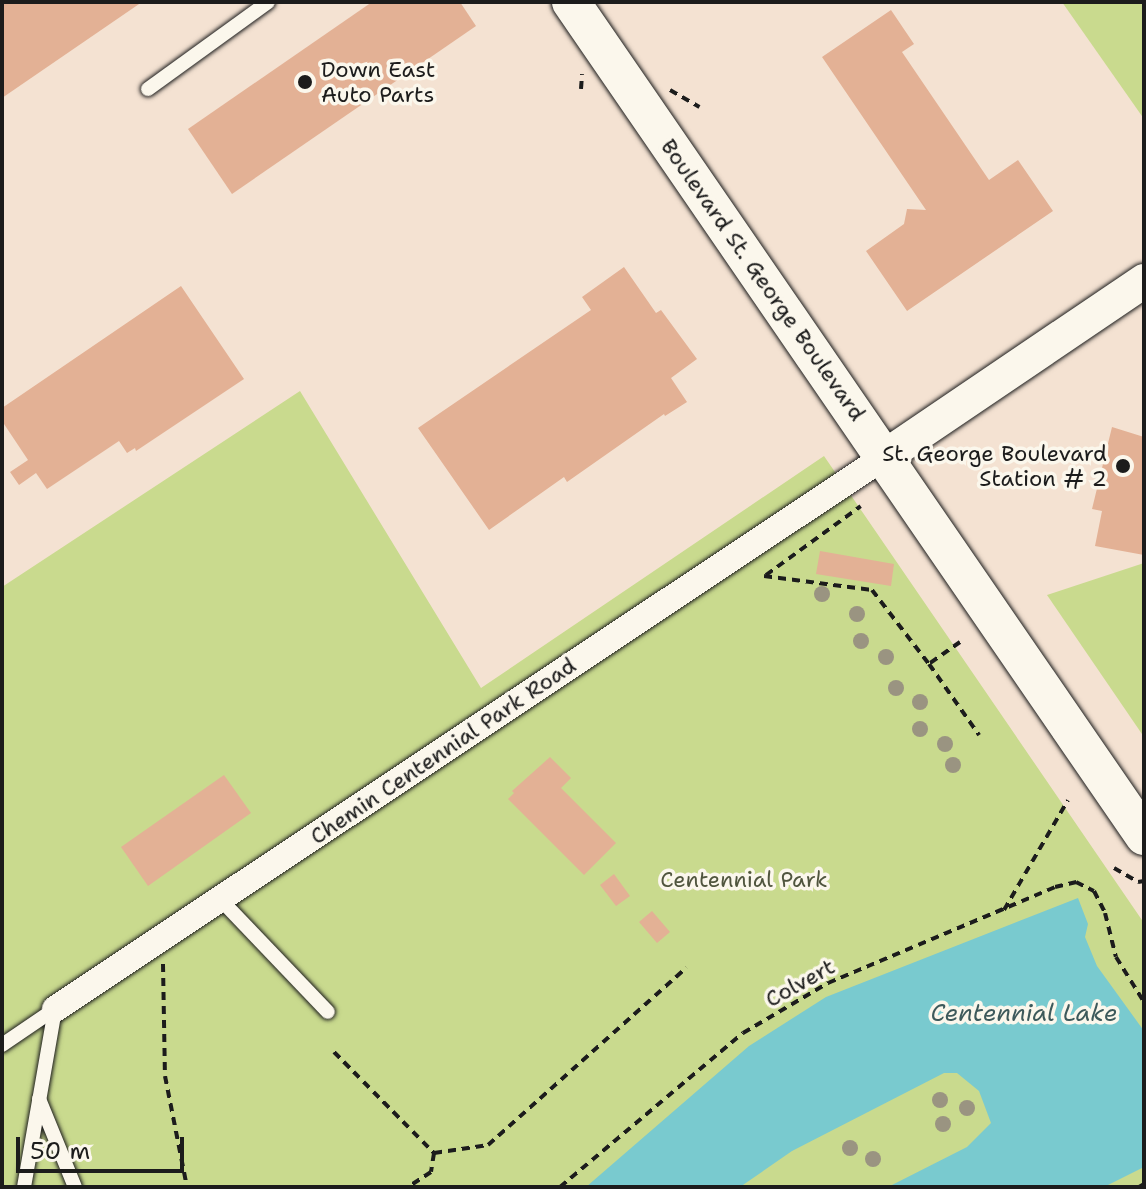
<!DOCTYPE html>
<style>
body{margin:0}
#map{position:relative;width:1146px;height:1189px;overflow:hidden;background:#f4e2d2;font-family:"Shantell Sans",sans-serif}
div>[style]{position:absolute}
.green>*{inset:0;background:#c9da8e}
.water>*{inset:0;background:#79cacf}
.building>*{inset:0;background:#e3b195}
.path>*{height:4px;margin-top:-2px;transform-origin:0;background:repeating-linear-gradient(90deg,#1c1c1c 0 8px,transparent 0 14px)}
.roads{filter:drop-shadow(0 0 2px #1c1c1c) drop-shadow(0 0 2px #1c1c1c)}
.service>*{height:14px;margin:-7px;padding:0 7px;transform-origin:7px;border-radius:7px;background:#fbf7ec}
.minor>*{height:26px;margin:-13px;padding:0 13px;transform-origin:13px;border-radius:13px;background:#fbf7ec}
.tertiary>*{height:34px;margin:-17px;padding:0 17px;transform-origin:17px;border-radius:17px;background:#fbf7ec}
.secondary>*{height:38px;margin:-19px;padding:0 19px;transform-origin:19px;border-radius:19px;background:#fbf7ec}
.trees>*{width:16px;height:16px;margin:-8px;border-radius:50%;background:#9a9481}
.dots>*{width:22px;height:22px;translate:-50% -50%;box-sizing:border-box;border:4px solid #fbf7ec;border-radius:50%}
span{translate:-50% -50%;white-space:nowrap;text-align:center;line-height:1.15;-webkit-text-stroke:7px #fbf7ec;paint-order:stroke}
.poi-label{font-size:22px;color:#1c1c1c}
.left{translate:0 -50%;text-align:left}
.right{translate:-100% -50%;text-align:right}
.street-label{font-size:22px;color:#1c1c1c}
.park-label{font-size:22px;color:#50553e}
.water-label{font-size:24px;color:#3d595b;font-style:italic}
.frame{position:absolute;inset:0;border:4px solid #1c1c1c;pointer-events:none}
.scale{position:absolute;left:16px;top:1137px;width:168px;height:36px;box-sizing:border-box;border:4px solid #1c1c1c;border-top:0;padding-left:10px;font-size:24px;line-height:28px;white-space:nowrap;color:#1c1c1c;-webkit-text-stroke:6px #fbf7ec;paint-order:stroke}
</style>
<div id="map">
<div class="green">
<div style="clip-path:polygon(1062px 2px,1144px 2px,1144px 119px)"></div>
<div style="clip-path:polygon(300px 391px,481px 688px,824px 456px,1144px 923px,1144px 1187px,2px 1187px,2px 587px)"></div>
<div style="clip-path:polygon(1144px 563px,1144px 737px,1047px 595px)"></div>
</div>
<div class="water">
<div style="clip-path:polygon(1078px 898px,1088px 924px,1085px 937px,1097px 966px,1144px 1031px,1144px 1167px,1104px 1187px,888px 1187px,967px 1147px,991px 1123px,979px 1091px,957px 1073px,944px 1073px,792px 1151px,740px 1187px,586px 1187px,749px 1046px,826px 997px)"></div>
</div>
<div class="building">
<div style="clip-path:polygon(2px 2px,142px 2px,2px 98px)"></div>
<div style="clip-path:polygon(372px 2px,460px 2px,476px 26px,232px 194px,188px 129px)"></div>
<div style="clip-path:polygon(891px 10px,914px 44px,902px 52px,989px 180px,1018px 160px,1053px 211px,907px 311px,866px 251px,904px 224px,907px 209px,926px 210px,822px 57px)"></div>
<div style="clip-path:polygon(624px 267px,656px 313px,661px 310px,697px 359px,671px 378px,687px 402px,665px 416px,664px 414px,567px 482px,564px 477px,489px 530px,418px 428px,591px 310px,582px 297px)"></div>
<div style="clip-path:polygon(181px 286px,244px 379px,136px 451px,135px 448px,127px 453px,119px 441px,47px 489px,36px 473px,19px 485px,10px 472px,28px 460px,2px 421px,2px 408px)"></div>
<div style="clip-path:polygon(1112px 427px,1144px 437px,1144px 555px,1095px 546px,1102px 511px,1092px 509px)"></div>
<div style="clip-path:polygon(820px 551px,894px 564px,891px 586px,816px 574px)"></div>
<div style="clip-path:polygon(550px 757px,571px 778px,561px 788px,616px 843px,584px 875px,508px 799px,514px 793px,512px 791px)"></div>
<div style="clip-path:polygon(224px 775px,251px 813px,148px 886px,121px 847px)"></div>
<div style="clip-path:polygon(614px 874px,630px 896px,616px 906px,600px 885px)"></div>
<div style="clip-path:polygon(652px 911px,670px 932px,657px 943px,639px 922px)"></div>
</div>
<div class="path">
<div style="left:581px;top:89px;width:15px;rotate:-86deg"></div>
<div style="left:670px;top:90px;width:34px;rotate:30deg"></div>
<div style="left:766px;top:575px;width:117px;rotate:-36deg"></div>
<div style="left:764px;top:576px;width:109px;rotate:7.4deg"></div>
<div style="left:872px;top:590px;width:93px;rotate:52.4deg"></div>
<div style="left:960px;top:642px;width:38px;rotate:145deg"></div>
<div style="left:929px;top:664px;width:87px;rotate:54.8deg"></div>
<div style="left:1114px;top:868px;width:28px;rotate:30deg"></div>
<div style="left:1138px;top:882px;width:6px;rotate:-9deg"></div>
<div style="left:1004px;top:910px;width:127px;rotate:-59.8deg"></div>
<div style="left:163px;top:964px;width:112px;rotate:89deg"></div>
<div style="left:165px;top:1076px;width:113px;rotate:78.8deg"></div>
<div style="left:334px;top:1052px;width:142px;rotate:45.3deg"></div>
<div style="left:434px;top:1153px;width:19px;rotate:99deg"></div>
<div style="left:431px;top:1172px;width:27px;rotate:147deg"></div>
<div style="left:434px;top:1153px;width:55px;rotate:-8.4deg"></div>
<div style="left:488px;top:1145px;width:266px;rotate:-41.8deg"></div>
<div style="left:560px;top:1187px;width:239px;rotate:-40.1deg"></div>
<div style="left:743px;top:1033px;width:99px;rotate:-30.5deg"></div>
<div style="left:828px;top:983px;width:246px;rotate:-22.9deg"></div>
<div style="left:1055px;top:887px;width:22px;rotate:-13deg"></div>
<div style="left:1076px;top:882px;width:20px;rotate:27deg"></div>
<div style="left:1094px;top:891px;width:25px;rotate:63deg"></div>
<div style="left:1105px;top:913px;width:45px;rotate:76deg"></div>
<div style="left:1116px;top:957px;width:53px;rotate:58.1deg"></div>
<div style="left:1139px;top:1187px;width:6px;rotate:-31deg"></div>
</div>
<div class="roads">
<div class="service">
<div style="left:148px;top:89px;width:148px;rotate:-35.9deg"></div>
<div style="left:220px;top:899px;width:156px;rotate:46.3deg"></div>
<div style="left:2px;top:1045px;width:64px;rotate:-34.2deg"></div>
<div style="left:39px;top:1099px;width:95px;rotate:67.8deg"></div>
<div style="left:24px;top:1187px;width:181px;rotate:-80.1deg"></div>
</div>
<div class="minor">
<div style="left:55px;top:1009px;width:996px;rotate:-33.66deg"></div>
</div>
<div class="tertiary">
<div style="left:884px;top:457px;width:314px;rotate:-34.1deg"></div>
</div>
<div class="secondary">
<div style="left:571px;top:2px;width:1012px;rotate:55.51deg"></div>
</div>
</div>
<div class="trees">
<div style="left:822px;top:594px"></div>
<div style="left:857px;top:614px"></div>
<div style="left:861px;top:641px"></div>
<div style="left:886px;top:657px"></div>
<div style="left:896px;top:688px"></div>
<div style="left:920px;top:702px"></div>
<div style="left:920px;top:729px"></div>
<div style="left:945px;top:744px"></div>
<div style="left:953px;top:765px"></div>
<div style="left:940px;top:1100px"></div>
<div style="left:967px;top:1108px"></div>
<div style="left:943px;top:1124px"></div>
<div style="left:850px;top:1148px"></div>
<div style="left:873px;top:1159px"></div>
</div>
<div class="dots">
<div style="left:305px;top:82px;background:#1c1c1c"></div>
<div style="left:1123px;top:466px;background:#1c1c1c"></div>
</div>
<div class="poi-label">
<span class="left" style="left:321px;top:82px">Down East<br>Auto Parts</span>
<span class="right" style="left:1107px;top:466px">St. George Boulevard<br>Station # 2</span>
</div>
<div class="street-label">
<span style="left:763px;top:280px;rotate:55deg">Boulevard St. George Boulevard</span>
<span style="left:443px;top:751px;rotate:-34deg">Chemin Centennial Park Road</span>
<span style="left:800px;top:983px;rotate:-29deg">Colvert</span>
</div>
<div class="park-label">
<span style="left:744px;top:880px">Centennial Park</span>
</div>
<div class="water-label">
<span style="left:1024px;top:1014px">Centennial Lake</span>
</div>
<div class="frame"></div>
<div class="scale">50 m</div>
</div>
